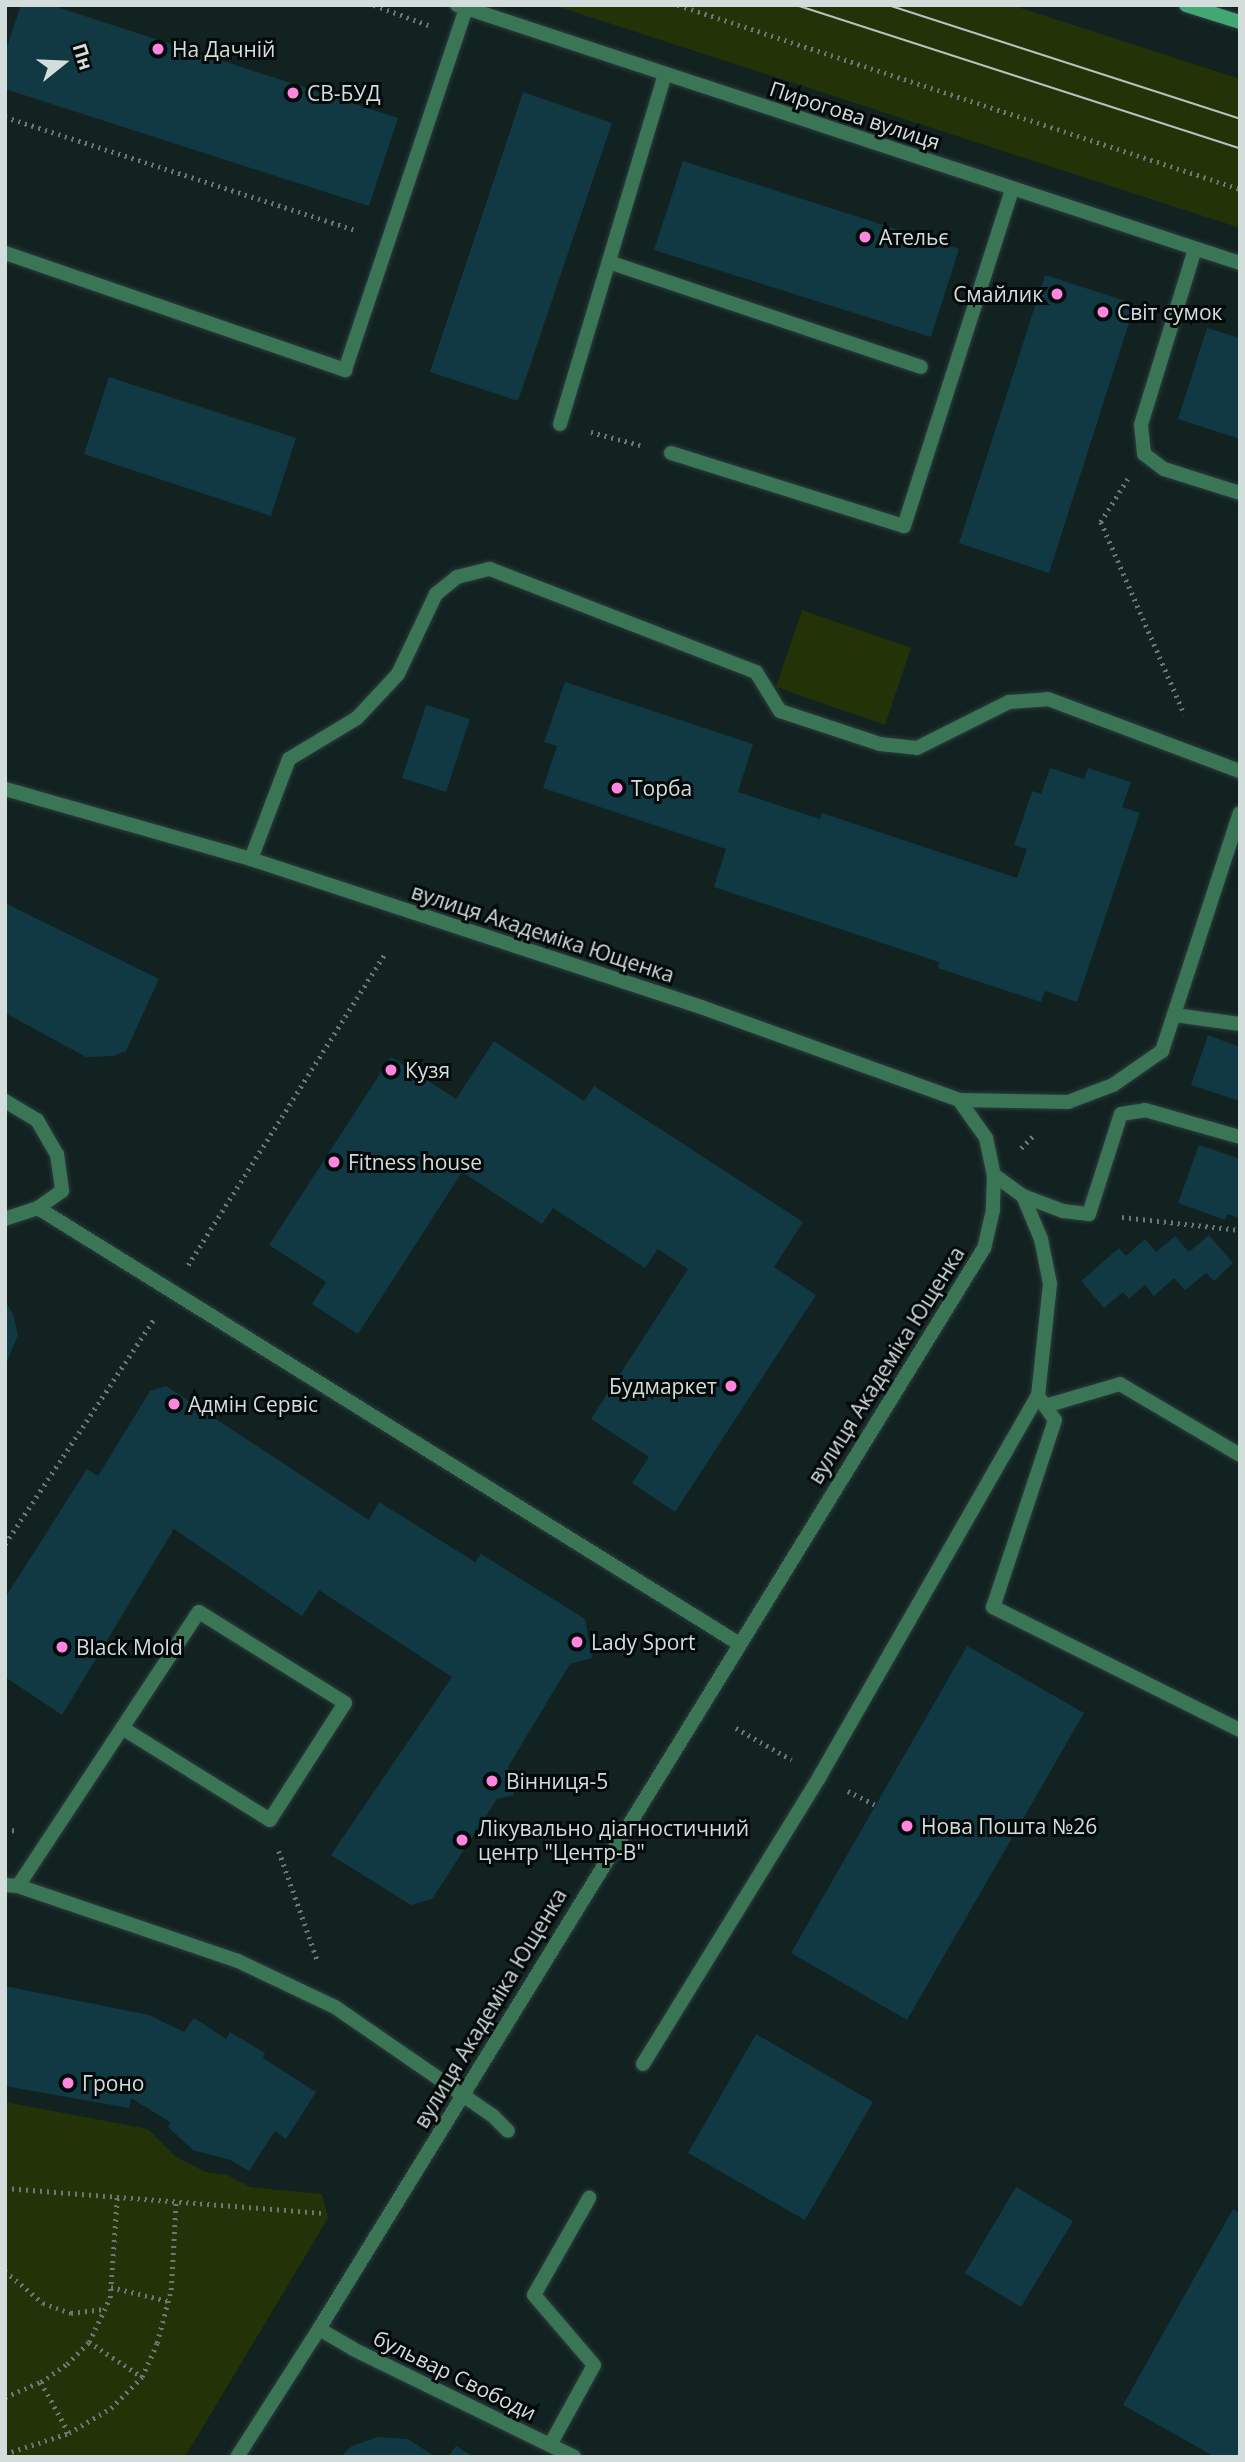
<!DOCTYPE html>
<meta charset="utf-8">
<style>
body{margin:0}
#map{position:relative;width:1245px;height:2462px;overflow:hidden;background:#112221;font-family:"Open Sans",sans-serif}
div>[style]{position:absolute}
.green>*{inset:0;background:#233307}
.building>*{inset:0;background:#103944}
.path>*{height:4.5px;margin-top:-2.25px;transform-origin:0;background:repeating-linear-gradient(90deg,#6b7877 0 2px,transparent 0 7px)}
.roads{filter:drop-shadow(0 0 2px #2c3c3b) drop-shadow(0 0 2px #2c3c3b)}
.lane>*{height:14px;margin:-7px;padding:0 7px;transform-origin:7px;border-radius:7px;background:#3a7555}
.street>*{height:14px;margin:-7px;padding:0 7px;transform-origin:7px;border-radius:7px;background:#3a7555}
.secondary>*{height:14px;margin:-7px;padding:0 7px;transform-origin:7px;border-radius:7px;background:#42a773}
.tram>*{height:2px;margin:-1px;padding:0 1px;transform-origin:1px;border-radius:1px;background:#b6c1c0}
.dots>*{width:19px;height:19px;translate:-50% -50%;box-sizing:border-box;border:4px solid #040a09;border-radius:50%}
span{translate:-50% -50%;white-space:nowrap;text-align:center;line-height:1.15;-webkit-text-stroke:6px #040a09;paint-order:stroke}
.poi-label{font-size:21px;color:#d3dddc}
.left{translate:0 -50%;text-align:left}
.right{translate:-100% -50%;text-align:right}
.street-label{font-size:21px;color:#d3dddc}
.frame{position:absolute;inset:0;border:7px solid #d3dddc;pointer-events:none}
.north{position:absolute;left:28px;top:28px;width:70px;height:70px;-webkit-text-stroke:5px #040a09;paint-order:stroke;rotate:72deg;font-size:19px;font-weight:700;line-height:28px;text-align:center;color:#d3dddc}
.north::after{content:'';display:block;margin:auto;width:24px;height:32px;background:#d3dddc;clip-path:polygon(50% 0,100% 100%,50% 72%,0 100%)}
</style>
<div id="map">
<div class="green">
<div style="clip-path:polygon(553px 5px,1011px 5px,1240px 79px,1240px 228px)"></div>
<div style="clip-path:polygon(802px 610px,911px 648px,885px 725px,776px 687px)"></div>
<div style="clip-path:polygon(5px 2102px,148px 2129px,175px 2156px,205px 2172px,227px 2175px,250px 2187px,322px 2194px,328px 2218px,185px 2457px,5px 2457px)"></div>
</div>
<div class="building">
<div style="clip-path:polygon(21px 5px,51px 5px,398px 118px,369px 206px,5px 89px,5px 53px)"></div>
<div style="clip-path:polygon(523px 92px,612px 123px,518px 401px,430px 372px)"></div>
<div style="clip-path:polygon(683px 161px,959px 249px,931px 337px,654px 250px)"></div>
<div style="clip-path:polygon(1045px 275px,1135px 304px,1049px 573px,959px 543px)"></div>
<div style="clip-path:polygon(1207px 328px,1240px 338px,1240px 439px,1178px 419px)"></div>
<div style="clip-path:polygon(109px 377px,296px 438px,271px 516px,84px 454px)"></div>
<div style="clip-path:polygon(565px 682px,753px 744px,738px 792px,820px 819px,822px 813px,1017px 878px,1027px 849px,1014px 845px,1032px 791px,1041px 794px,1050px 768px,1084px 779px,1088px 768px,1131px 782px,1122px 807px,1140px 813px,1077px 1002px,1045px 991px,1041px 1002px,938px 968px,939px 962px,714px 887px,726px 849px,543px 788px,557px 746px,544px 742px)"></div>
<div style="clip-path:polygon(426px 705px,470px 719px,446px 792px,402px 778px)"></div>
<div style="clip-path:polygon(5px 903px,159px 979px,126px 1051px,113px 1056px,86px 1057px,5px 1013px)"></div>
<div style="clip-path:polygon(1208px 1035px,1240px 1047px,1240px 1101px,1191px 1085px)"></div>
<div style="clip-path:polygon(494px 1041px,584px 1101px,594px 1086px,803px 1222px,774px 1267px,816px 1295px,675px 1512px,632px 1483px,649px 1457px,591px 1419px,688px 1269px,658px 1249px,645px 1268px,553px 1208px,542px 1224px,462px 1172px,358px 1334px,312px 1304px,326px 1282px,269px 1245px,391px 1057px,456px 1099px)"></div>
<div style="clip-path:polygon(1199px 1145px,1240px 1159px,1240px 1218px,1227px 1214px,1225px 1220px,1178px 1203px)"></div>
<div style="clip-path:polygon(1209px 1235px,1233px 1263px,1214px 1281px,1206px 1273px,1185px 1290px,1174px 1278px,1154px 1296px,1145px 1285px,1129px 1299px,1123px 1292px,1104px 1308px,1081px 1281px,1119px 1248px,1126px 1256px,1145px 1239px,1156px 1252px,1175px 1236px,1189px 1252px)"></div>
<div style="clip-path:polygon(5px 1301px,13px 1314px,18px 1335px,5px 1366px)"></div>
<div style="clip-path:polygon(166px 1386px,369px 1520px,379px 1502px,475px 1562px,481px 1554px,585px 1619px,592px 1658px,570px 1664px,508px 1767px,514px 1795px,497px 1799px,432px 1899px,411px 1905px,331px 1855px,452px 1677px,319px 1590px,302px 1616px,174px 1529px,62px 1715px,5px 1677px,5px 1598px,87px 1469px,98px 1476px,150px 1391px)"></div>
<div style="clip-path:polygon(967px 1646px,1084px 1713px,907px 2020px,791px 1953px)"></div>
<div style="clip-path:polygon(5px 1986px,149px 2015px,184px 2032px,194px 2018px,226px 2039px,230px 2032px,265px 2053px,263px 2058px,316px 2092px,286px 2139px,275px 2131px,249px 2171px,230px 2160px,193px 2150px,168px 2127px,170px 2122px,131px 2098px,129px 2108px,5px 2086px)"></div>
<div style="clip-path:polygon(756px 2034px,873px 2102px,805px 2220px,688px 2153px)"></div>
<div style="clip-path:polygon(1016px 2187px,1073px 2221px,1021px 2307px,965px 2273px)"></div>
<div style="clip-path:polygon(1233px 2209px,1240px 2213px,1240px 2457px,1215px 2457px,1123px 2405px)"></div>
<div style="clip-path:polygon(378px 2437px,408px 2439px,436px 2457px,340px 2457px,352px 2446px)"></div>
<div style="clip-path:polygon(456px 2446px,474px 2457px,448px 2457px)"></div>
</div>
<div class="path">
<div style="left:374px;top:5px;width:58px;rotate:20.3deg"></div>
<div style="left:678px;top:5px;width:591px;rotate:18.13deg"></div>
<div style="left:5px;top:117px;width:370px;rotate:17.9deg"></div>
<div style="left:591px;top:432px;width:51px;rotate:14.9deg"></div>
<div style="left:1128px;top:479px;width:51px;rotate:122.1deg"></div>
<div style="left:1101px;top:522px;width:210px;rotate:66.5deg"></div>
<div style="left:1021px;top:1148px;width:20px;rotate:-45deg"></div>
<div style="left:1122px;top:1217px;width:119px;rotate:6.3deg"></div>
<div style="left:188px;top:1265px;width:370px;rotate:-57.7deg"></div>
<div style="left:5px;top:1544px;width:272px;rotate:-56.5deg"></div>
<div style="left:736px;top:1728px;width:64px;rotate:29.7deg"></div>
<div style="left:848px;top:1791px;width:30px;rotate:27deg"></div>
<div style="left:5px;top:1831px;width:11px;rotate:-5deg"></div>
<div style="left:279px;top:1851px;width:118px;rotate:70.6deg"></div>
<div style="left:5px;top:2188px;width:317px;rotate:4.5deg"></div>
<div style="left:5px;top:2271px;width:50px;rotate:40.1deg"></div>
<div style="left:43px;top:2303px;width:30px;rotate:20deg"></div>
<div style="left:71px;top:2313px;width:33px;rotate:-7deg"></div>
<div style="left:111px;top:2287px;width:59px;rotate:13.8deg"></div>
<div style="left:89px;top:2342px;width:64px;rotate:33.4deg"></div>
<div style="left:41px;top:2382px;width:58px;rotate:61.2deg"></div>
<div style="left:5px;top:2397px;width:39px;rotate:-23deg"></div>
<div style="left:41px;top:2382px;width:32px;rotate:-35deg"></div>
<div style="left:67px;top:2364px;width:31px;rotate:-45deg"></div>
<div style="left:89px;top:2342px;width:49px;rotate:-64.5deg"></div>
<div style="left:110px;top:2298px;width:101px;rotate:-86deg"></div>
<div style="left:5px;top:2454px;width:67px;rotate:-18.2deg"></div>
<div style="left:69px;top:2433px;width:49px;rotate:-30.8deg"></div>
<div style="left:111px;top:2408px;width:44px;rotate:-45deg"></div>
<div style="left:142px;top:2377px;width:37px;rotate:-66deg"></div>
<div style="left:157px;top:2343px;width:55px;rotate:-75.2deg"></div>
<div style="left:171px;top:2290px;width:89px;rotate:-86.8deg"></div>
</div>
<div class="roads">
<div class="lane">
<div style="left:1195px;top:249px;width:184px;rotate:107.1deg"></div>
<div style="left:1141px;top:425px;width:29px;rotate:84deg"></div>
<div style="left:1144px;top:454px;width:25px;rotate:37deg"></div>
<div style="left:1164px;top:469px;width:80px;rotate:17.5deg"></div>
<div style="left:5px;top:253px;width:360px;rotate:19deg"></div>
<div style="left:345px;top:370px;width:382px;rotate:-71.5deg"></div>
<div style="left:609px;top:262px;width:329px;rotate:18.6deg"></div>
<div style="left:560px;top:424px;width:365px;rotate:-73.3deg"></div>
<div style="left:671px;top:453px;width:244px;rotate:17.4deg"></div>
<div style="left:904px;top:526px;width:354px;rotate:-72.2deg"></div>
<div style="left:251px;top:859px;width:107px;rotate:-69.2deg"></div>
<div style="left:289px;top:759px;width:79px;rotate:-31.1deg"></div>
<div style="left:357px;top:718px;width:60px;rotate:-47deg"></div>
<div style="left:398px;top:674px;width:89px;rotate:-64.6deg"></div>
<div style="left:436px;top:594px;width:27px;rotate:-39deg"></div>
<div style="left:457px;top:577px;width:34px;rotate:-14deg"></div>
<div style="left:490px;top:569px;width:285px;rotate:21.2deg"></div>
<div style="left:756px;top:672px;width:46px;rotate:58.4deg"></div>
<div style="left:780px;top:711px;width:105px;rotate:18.3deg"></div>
<div style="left:880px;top:744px;width:37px;rotate:6deg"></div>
<div style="left:917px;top:748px;width:103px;rotate:-26.6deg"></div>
<div style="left:1009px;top:702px;width:39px;rotate:-4deg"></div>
<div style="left:1048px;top:699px;width:205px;rotate:20.6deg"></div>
<div style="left:1174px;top:1015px;width:67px;rotate:7.8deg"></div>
<div style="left:959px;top:1100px;width:109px;rotate:1.1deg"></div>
<div style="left:1068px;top:1102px;width:48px;rotate:-20.7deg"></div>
<div style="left:1113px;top:1085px;width:60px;rotate:-34.8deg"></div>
<div style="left:1162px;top:1051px;width:250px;rotate:-71.9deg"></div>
<div style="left:5px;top:1101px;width:37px;rotate:31deg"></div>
<div style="left:37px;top:1120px;width:39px;rotate:60deg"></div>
<div style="left:57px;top:1154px;width:37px;rotate:82deg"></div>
<div style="left:62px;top:1191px;width:29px;rotate:145deg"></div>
<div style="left:38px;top:1208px;width:35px;rotate:162deg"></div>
<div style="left:994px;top:1175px;width:36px;rotate:36deg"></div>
<div style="left:1023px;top:1196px;width:43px;rotate:20.6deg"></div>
<div style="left:1063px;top:1211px;width:26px;rotate:7deg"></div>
<div style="left:1089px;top:1214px;width:105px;rotate:-72.3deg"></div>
<div style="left:1121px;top:1114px;width:24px;rotate:-9deg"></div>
<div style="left:1145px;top:1110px;width:99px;rotate:15.9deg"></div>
<div style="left:38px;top:1208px;width:824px;rotate:31.86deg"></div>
<div style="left:1038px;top:1396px;width:29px;rotate:55deg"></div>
<div style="left:1055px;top:1420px;width:197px;rotate:108.3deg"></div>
<div style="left:993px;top:1607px;width:276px;rotate:26.5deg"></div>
<div style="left:1045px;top:1406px;width:78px;rotate:-16.3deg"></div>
<div style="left:1120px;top:1384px;width:139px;rotate:30.6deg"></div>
<div style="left:5px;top:1885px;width:13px;rotate:4deg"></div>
<div style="left:18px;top:1886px;width:232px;rotate:18.8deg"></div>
<div style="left:238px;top:1961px;width:107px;rotate:25.4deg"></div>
<div style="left:335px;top:2007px;width:192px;rotate:34.6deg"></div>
<div style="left:493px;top:2116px;width:21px;rotate:45deg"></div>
<div style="left:18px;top:1886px;width:328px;rotate:-56.6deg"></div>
<div style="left:199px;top:1612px;width:172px;rotate:31.9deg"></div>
<div style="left:345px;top:1703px;width:139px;rotate:122.7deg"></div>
<div style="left:270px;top:1820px;width:174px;rotate:-148.1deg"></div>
<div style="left:643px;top:2064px;width:338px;rotate:-58.4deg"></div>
<div style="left:820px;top:1776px;width:438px;rotate:-60.2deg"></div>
<div style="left:1038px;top:1396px;width:113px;rotate:-83.9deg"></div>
<div style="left:1050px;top:1284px;width:46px;rotate:-101.3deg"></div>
<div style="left:1041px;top:1239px;width:47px;rotate:-112.7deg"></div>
<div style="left:550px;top:2445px;width:91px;rotate:-61.2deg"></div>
<div style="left:594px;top:2365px;width:92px;rotate:-130.6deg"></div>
<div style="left:534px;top:2295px;width:112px;rotate:-60.4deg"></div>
</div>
<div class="street">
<div style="left:457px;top:5px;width:824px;rotate:18.24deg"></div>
<div style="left:5px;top:789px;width:256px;rotate:15.9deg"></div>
<div style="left:251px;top:859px;width:474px;rotate:18.2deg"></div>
<div style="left:701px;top:1007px;width:274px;rotate:19.8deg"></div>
<div style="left:959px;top:1100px;width:47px;rotate:54.6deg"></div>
<div style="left:986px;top:1138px;width:38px;rotate:78deg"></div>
<div style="left:994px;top:1175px;width:35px;rotate:92deg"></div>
<div style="left:993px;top:1210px;width:39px;rotate:103deg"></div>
<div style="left:984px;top:1248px;width:1269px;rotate:121.6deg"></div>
<div style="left:319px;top:2329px;width:152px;rotate:122.6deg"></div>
<div style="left:319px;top:2329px;width:39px;rotate:30deg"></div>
<div style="left:353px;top:2349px;width:246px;rotate:26deg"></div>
</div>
<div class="secondary">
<div style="left:1186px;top:5px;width:57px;rotate:17.5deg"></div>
</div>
</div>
<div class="tram">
<div style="left:796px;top:5px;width:466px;rotate:17.9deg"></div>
<div style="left:888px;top:5px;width:370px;rotate:17.9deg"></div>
</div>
<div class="dots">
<div style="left:158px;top:49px;background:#ff85de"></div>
<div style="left:293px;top:93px;background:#ff85de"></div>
<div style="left:865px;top:237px;background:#ff85de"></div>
<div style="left:1057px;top:294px;background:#ff85de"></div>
<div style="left:1103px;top:312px;background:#ff85de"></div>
<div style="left:617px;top:788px;background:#ff85de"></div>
<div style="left:391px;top:1070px;background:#ff85de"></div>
<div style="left:334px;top:1162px;background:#ff85de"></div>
<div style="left:731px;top:1386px;background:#ff85de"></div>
<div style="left:174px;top:1404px;background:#ff85de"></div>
<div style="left:577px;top:1642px;background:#ff85de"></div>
<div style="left:62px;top:1647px;background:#ff85de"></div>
<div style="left:492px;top:1781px;background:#ff85de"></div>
<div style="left:907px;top:1826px;background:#ff85de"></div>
<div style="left:462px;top:1840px;background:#ff85de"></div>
<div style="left:68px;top:2083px;background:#ff85de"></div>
</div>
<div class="poi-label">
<span class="left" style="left:172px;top:49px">На Дачній</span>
<span class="left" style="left:307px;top:93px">СВ-БУД</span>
<span class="left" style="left:879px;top:237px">Ательє</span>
<span class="right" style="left:1043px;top:294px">Смайлик</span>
<span class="left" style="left:1117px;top:312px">Світ сумок</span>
<span class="left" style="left:631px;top:788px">Торба</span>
<span class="left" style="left:405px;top:1070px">Кузя</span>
<span class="left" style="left:348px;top:1162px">Fitness house</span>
<span class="right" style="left:717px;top:1386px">Будмаркет</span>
<span class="left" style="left:188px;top:1404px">Адмін Сервіс</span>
<span class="left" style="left:591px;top:1642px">Lady Sport</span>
<span class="left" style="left:76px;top:1647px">Black Mold</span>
<span class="left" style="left:506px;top:1781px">Вінниця-5</span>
<span class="left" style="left:921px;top:1826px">Нова Пошта №26</span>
<span class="left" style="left:478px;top:1840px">Лікувально діагностичний<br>центр "Центр-В"</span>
<span class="left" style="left:82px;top:2083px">Гроно</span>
</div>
<div class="street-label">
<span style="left:855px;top:115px;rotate:18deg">Пирогова вулиця</span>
<span style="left:543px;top:933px;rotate:18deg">вулиця Академіка Ющенка</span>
<span style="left:886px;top:1365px;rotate:-58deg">вулиця Академіка Ющенка</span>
<span style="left:490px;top:2008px;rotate:-59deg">вулиця Академіка Ющенка</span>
<span style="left:455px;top:2375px;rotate:26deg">бульвар Свободи</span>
</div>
<div class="frame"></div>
<div class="north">Пн</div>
</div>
